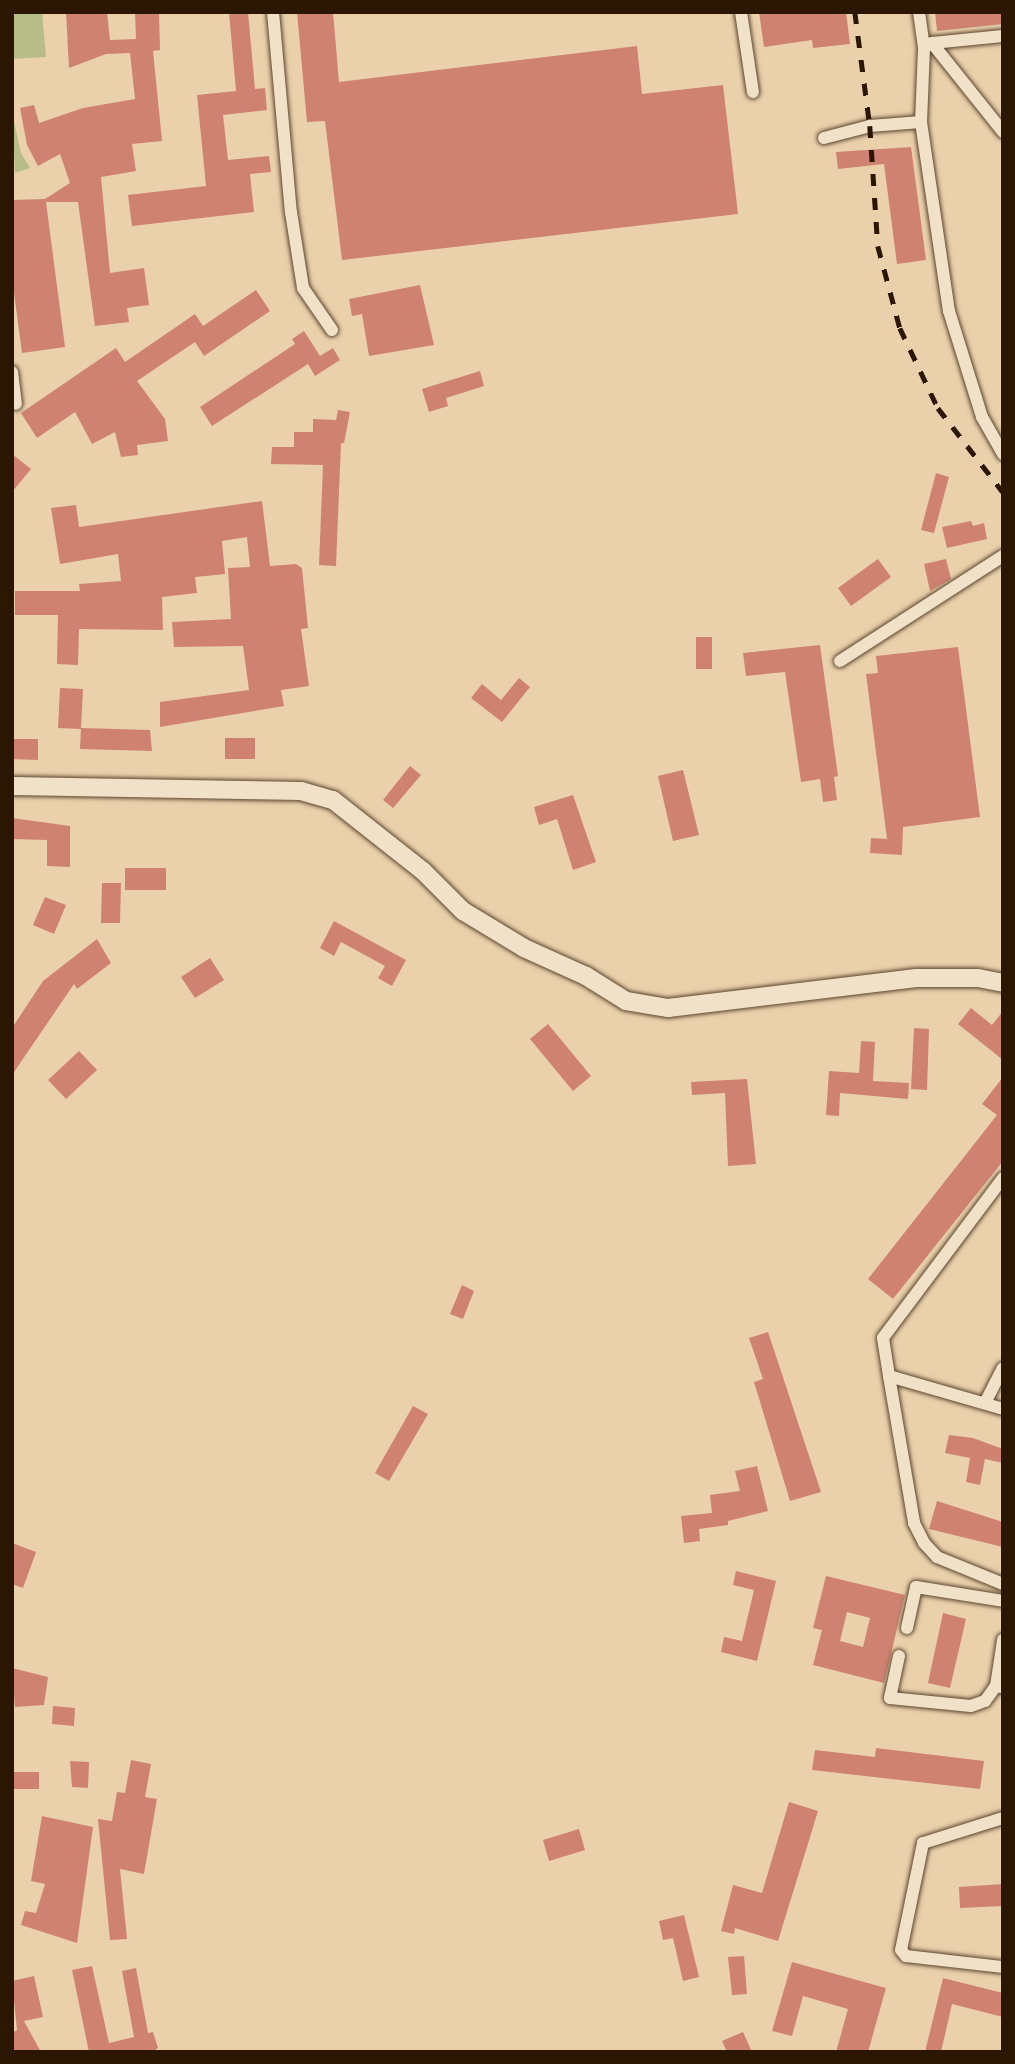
<!DOCTYPE html>
<style>
body{margin:0}
#map{position:relative;width:1015px;height:2064px;overflow:hidden;background:#ead1ab;font-family:"EB Garamond",serif}
div>[style]{position:absolute}
.green>*{inset:0;background:#b7bc89}
.building>*{inset:0;background:#cf8272}
.roads{filter:drop-shadow(0 0 2px #5b452e) drop-shadow(0 0 2px #5b452e)}
.street>*{height:12px;margin:-6px;padding:0 6px;transform-origin:6px;border-radius:6px;background:#f1e1c8}
.secondary>*{height:18px;margin:-9px;padding:0 9px;transform-origin:9px;border-radius:9px;background:#f1e1c8}
.rail>*{height:4.5px;margin-top:-2.25px;transform-origin:0;background:repeating-linear-gradient(90deg,#2b1604 0 12px,transparent 0 24px)}
span{translate:-50% -50%;white-space:nowrap;text-align:center;line-height:1.15;-webkit-text-stroke:7px #f1e1c8;paint-order:stroke}
.frame{position:absolute;inset:0;border:14px solid #2b1604;pointer-events:none}
</style>
<div id="map">
<div class="green">
<div style="clip-path:polygon(12px 12px,42px 12px,46px 57px,12px 59px)"></div>
<div style="clip-path:polygon(12px 113px,21px 153px,30px 168px,15px 173px)"></div>
</div>
<div class="building">
<div style="clip-path:polygon(66px 12px,107px 12px,110px 40px,136px 39px,135px 12px,159px 12px,160px 50px,153px 51px,162px 141px,132px 144px,136px 171px,101px 177px,110px 273px,144px 268px,149px 305px,127px 308px,129px 322px,95px 326px,78px 202px,46px 202px,65px 347px,22px 353px,12px 278px,12px 200px,45px 199px,70px 183px,60px 154px,38px 166px,27px 145px,20px 108px,34px 105px,39px 123px,83px 108px,135px 99px,130px 53px,106px 54px,69px 68px)"></div>
<div style="clip-path:polygon(229px 12px,248px 12px,255px 89px,265px 88px,267px 110px,223px 115px,228px 160px,269px 156px,271px 172px,250px 174px,254px 212px,132px 226px,128px 195px,206px 186px,197px 95px,236px 91px)"></div>
<div style="clip-path:polygon(297px 12px,333px 12px,339px 82px,637px 46px,642px 94px,723px 85px,738px 214px,342px 260px,325px 121px,307px 122px)"></div>
<div style="clip-path:polygon(759px 12px,846px 12px,850px 44px,813px 48px,812px 40px,764px 47px)"></div>
<div style="clip-path:polygon(935px 12px,1003px 12px,1003px 24px,937px 31px)"></div>
<div style="clip-path:polygon(911px 147px,926px 260px,897px 264px,884px 164px,838px 169px,836px 152px)"></div>
<div style="clip-path:polygon(420px 285px,434px 345px,369px 356px,362px 314px,352px 316px,349px 299px)"></div>
<div style="clip-path:polygon(256px 290px,270px 311px,204px 356px,195px 342px,137px 381px,165px 419px,168px 441px,137px 445px,138px 455px,121px 457px,115px 432px,92px 444px,75px 412px,37px 438px,21px 413px,116px 348px,125px 362px,195px 314px,203px 326px)"></div>
<div style="clip-path:polygon(304px 331px,320px 356px,333px 348px,340px 360px,315px 376px,308px 364px,212px 426px,200px 407px,295px 344px,292px 339px)"></div>
<div style="clip-path:polygon(480px 371px,484px 386px,446px 398px,448px 406px,429px 412px,422px 389px)"></div>
<div style="clip-path:polygon(338px 410px,350px 412px,344px 443px,341px 443px,336px 566px,319px 565px,323px 465px,271px 464px,272px 447px,294px 447px,294px 432px,313px 432px,313px 419px,336px 420px)"></div>
<div style="clip-path:polygon(12px 454px,31px 469px,12px 492px)"></div>
<div style="clip-path:polygon(936px 473px,949px 477px,934px 533px,921px 530px)"></div>
<div style="clip-path:polygon(262px 501px,270px 566px,296px 564px,302px 568px,308px 628px,301px 629px,309px 686px,281px 690px,284px 706px,160px 727px,160px 702px,249px 690px,243px 646px,174px 647px,172px 622px,231px 619px,228px 568px,250px 567px,247px 537px,222px 541px,225px 574px,195px 577px,197px 593px,162px 597px,163px 630px,79px 629px,78px 665px,57px 664px,58px 615px,15px 615px,15px 591px,80px 591px,79px 584px,121px 581px,118px 554px,60px 564px,51px 508px,76px 505px,79px 527px)"></div>
<div style="clip-path:polygon(971px 521px,973px 526px,984px 523px,987px 539px,947px 548px,942px 527px)"></div>
<div style="clip-path:polygon(878px 559px,891px 577px,851px 606px,838px 588px)"></div>
<div style="clip-path:polygon(946px 559px,951px 579px,930px 591px,924px 564px)"></div>
<div style="clip-path:polygon(696px 637px,712px 637px,712px 669px,696px 669px)"></div>
<div style="clip-path:polygon(820px 645px,838px 776px,834px 777px,837px 800px,823px 802px,820px 779px,801px 782px,785px 672px,746px 676px,743px 653px)"></div>
<div style="clip-path:polygon(958px 647px,980px 817px,903px 827px,902px 855px,870px 853px,871px 838px,887px 839px,866px 674px,878px 673px,876px 656px)"></div>
<div style="clip-path:polygon(519px 678px,530px 687px,502px 722px,471px 698px,482px 684px,501px 700px)"></div>
<div style="clip-path:polygon(60px 688px,83px 689px,81px 729px,58px 728px)"></div>
<div style="clip-path:polygon(81px 728px,150px 730px,152px 751px,80px 749px)"></div>
<div style="clip-path:polygon(225px 738px,255px 738px,255px 759px,225px 759px)"></div>
<div style="clip-path:polygon(12px 739px,38px 739px,38px 760px,12px 759px)"></div>
<div style="clip-path:polygon(410px 766px,421px 775px,393px 808px,383px 800px)"></div>
<div style="clip-path:polygon(683px 770px,699px 835px,673px 841px,658px 776px)"></div>
<div style="clip-path:polygon(573px 795px,596px 862px,573px 870px,557px 819px,539px 825px,534px 807px)"></div>
<div style="clip-path:polygon(12px 818px,70px 826px,70px 867px,47px 866px,47px 840px,12px 839px)"></div>
<div style="clip-path:polygon(125px 868px,166px 868px,166px 890px,125px 890px)"></div>
<div style="clip-path:polygon(102px 883px,121px 883px,120px 923px,101px 923px)"></div>
<div style="clip-path:polygon(45px 897px,66px 905px,54px 934px,33px 925px)"></div>
<div style="clip-path:polygon(334px 921px,406px 960px,392px 986px,378px 978px,385px 966px,341px 942px,334px 956px,320px 948px)"></div>
<div style="clip-path:polygon(97px 939px,111px 963px,77px 989px,74px 984px,12px 1075px,12px 1028px,43px 981px)"></div>
<div style="clip-path:polygon(210px 958px,224px 980px,195px 998px,181px 977px)"></div>
<div style="clip-path:polygon(971px 1008px,992px 1025px,1003px 1011px,1003px 1060px,958px 1024px)"></div>
<div style="clip-path:polygon(548px 1024px,591px 1076px,573px 1091px,530px 1039px)"></div>
<div style="clip-path:polygon(914px 1028px,929px 1029px,927px 1090px,911px 1089px)"></div>
<div style="clip-path:polygon(861px 1041px,875px 1042px,873px 1081px,909px 1083px,908px 1099px,840px 1093px,839px 1116px,826px 1115px,829px 1071px,859px 1073px)"></div>
<div style="clip-path:polygon(79px 1051px,97px 1070px,66px 1099px,48px 1080px)"></div>
<div style="clip-path:polygon(1003px 1077px,1003px 1161px,893px 1299px,868px 1279px,997px 1115px,982px 1104px)"></div>
<div style="clip-path:polygon(747px 1079px,756px 1164px,728px 1166px,725px 1093px,692px 1095px,691px 1082px)"></div>
<div style="clip-path:polygon(462px 1285px,474px 1291px,463px 1319px,450px 1314px)"></div>
<div style="clip-path:polygon(768px 1332px,821px 1492px,790px 1501px,754px 1382px,763px 1379px,749px 1338px)"></div>
<div style="clip-path:polygon(413px 1406px,428px 1414px,389px 1481px,375px 1473px)"></div>
<div style="clip-path:polygon(949px 1435px,973px 1438px,1003px 1449px,1003px 1463px,985px 1459px,980px 1485px,966px 1482px,970px 1458px,945px 1453px)"></div>
<div style="clip-path:polygon(757px 1466px,768px 1511px,728px 1521px,728px 1525px,699px 1529px,700px 1541px,684px 1543px,681px 1516px,712px 1513px,710px 1495px,740px 1491px,735px 1471px)"></div>
<div style="clip-path:polygon(937px 1501px,1003px 1522px,1003px 1547px,929px 1529px)"></div>
<div style="clip-path:polygon(12px 1543px,36px 1552px,23px 1588px,12px 1584px)"></div>
<div style="clip-path:polygon(736px 1571px,776px 1581px,757px 1661px,721px 1652px,724px 1637px,742px 1641px,754px 1590px,733px 1585px)"></div>
<div style="clip-path:polygon(evenodd,826px 1576px,905px 1595px,884px 1683px,813px 1665px,822px 1630px,813px 1628px,826px 1576px,847px 1612px,870px 1618px,863px 1647px,840px 1641px,847px 1612px)"></div>
<div style="clip-path:polygon(943px 1613px,966px 1619px,950px 1688px,928px 1683px)"></div>
<div style="clip-path:polygon(12px 1668px,48px 1677px,44px 1705px,15px 1707px)"></div>
<div style="clip-path:polygon(53px 1706px,75px 1708px,74px 1726px,52px 1724px)"></div>
<div style="clip-path:polygon(876px 1748px,984px 1761px,980px 1789px,812px 1770px,815px 1750px,875px 1757px)"></div>
<div style="clip-path:polygon(131px 1760px,151px 1764px,145px 1797px,157px 1799px,144px 1874px,120px 1869px,127px 1939px,110px 1940px,98px 1819px,112px 1821px,117px 1792px,125px 1793px)"></div>
<div style="clip-path:polygon(70px 1761px,89px 1762px,88px 1788px,72px 1787px)"></div>
<div style="clip-path:polygon(12px 1772px,39px 1772px,39px 1789px,12px 1789px)"></div>
<div style="clip-path:polygon(789px 1802px,818px 1811px,778px 1941px,735px 1928px,734px 1934px,721px 1931px,733px 1885px,762px 1893px)"></div>
<div style="clip-path:polygon(42px 1816px,93px 1827px,77px 1943px,21px 1925px,25px 1911px,36px 1913px,45px 1884px,31px 1881px)"></div>
<div style="clip-path:polygon(579px 1829px,585px 1850px,549px 1861px,543px 1840px)"></div>
<div style="clip-path:polygon(1003px 1884px,1003px 1906px,960px 1908px,959px 1887px)"></div>
<div style="clip-path:polygon(684px 1915px,699px 1977px,683px 1981px,673px 1938px,663px 1940px,659px 1921px)"></div>
<div style="clip-path:polygon(744px 1956px,747px 1994px,732px 1995px,728px 1957px)"></div>
<div style="clip-path:polygon(792px 1962px,886px 1988px,868px 2052px,836px 2052px,848px 2009px,803px 1996px,792px 2036px,772px 2031px)"></div>
<div style="clip-path:polygon(92px 1966px,109px 2043px,134px 2037px,122px 1971px,136px 1968px,148px 2033px,153px 2032px,158px 2048px,152px 2052px,89px 2052px,72px 1970px)"></div>
<div style="clip-path:polygon(34px 1976px,43px 2017px,24px 2021px,41px 2052px,12px 2052px,12px 2033px,17px 2030px,12px 1981px)"></div>
<div style="clip-path:polygon(943px 1978px,1003px 1993px,1003px 2017px,952px 2004px,941px 2052px,925px 2052px)"></div>
<div style="clip-path:polygon(743px 2032px,752px 2052px,727px 2052px,722px 2041px)"></div>
</div>
<div class="roads">
<div class="street">
<div style="left:273px;top:12px;width:201px;rotate:84.9deg"></div>
<div style="left:291px;top:212px;width:77px;rotate:81deg"></div>
<div style="left:303px;top:288px;width:51px;rotate:55.4deg"></div>
<div style="left:741px;top:12px;width:81px;rotate:81.5deg"></div>
<div style="left:919px;top:12px;width:36px;rotate:82deg"></div>
<div style="left:924px;top:48px;width:74px;rotate:92.3deg"></div>
<div style="left:921px;top:122px;width:191px;rotate:81.6deg"></div>
<div style="left:949px;top:311px;width:111px;rotate:72.7deg"></div>
<div style="left:982px;top:417px;width:43px;rotate:60.4deg"></div>
<div style="left:932px;top:43px;width:71px;rotate:-5.6deg"></div>
<div style="left:924px;top:48px;width:9px;rotate:-32deg"></div>
<div style="left:932px;top:43px;width:114px;rotate:51.4deg"></div>
<div style="left:824px;top:138px;width:48px;rotate:-14.6deg"></div>
<div style="left:870px;top:126px;width:51px;rotate:-4.5deg"></div>
<div style="left:12px;top:372px;width:32px;rotate:83deg"></div>
<div style="left:840px;top:661px;width:194px;rotate:-32.8deg"></div>
<div style="left:1003px;top:1178px;width:200px;rotate:126.9deg"></div>
<div style="left:883px;top:1338px;width:38px;rotate:81deg"></div>
<div style="left:889px;top:1376px;width:119px;rotate:16.1deg"></div>
<div style="left:889px;top:1376px;width:149px;rotate:80.3deg"></div>
<div style="left:914px;top:1523px;width:22px;rotate:63deg"></div>
<div style="left:924px;top:1543px;width:19px;rotate:47deg"></div>
<div style="left:937px;top:1557px;width:71px;rotate:22.2deg"></div>
<div style="left:985px;top:1403px;width:39px;rotate:-63deg"></div>
<div style="left:907px;top:1628px;width:42px;rotate:-77.6deg"></div>
<div style="left:916px;top:1587px;width:88px;rotate:9.1deg"></div>
<div style="left:899px;top:1656px;width:43px;rotate:102.1deg"></div>
<div style="left:890px;top:1698px;width:81px;rotate:5.6deg"></div>
<div style="left:971px;top:1706px;width:15px;rotate:-20deg"></div>
<div style="left:985px;top:1701px;width:19px;rotate:-54deg"></div>
<div style="left:1002px;top:1687px;width:6px;rotate:-171deg"></div>
<div style="left:996px;top:1686px;width:47px;rotate:-81.3deg"></div>
<div style="left:1003px;top:1818px;width:84px;rotate:162.6deg"></div>
<div style="left:923px;top:1843px;width:109px;rotate:101.6deg"></div>
<div style="left:901px;top:1950px;width:8px;rotate:50deg"></div>
<div style="left:906px;top:1956px;width:98px;rotate:6.5deg"></div>
</div>
<div class="secondary">
<div style="left:12px;top:786px;width:289px;rotate:1deg"></div>
<div style="left:301px;top:791px;width:33px;rotate:16deg"></div>
<div style="left:333px;top:800px;width:115px;rotate:38.3deg"></div>
<div style="left:423px;top:871px;width:57px;rotate:45deg"></div>
<div style="left:463px;top:911px;width:71px;rotate:31.2deg"></div>
<div style="left:524px;top:948px;width:68px;rotate:24.3deg"></div>
<div style="left:586px;top:976px;width:47px;rotate:32deg"></div>
<div style="left:626px;top:1001px;width:43px;rotate:9.5deg"></div>
<div style="left:668px;top:1008px;width:250px;rotate:-6.9deg"></div>
<div style="left:916px;top:978px;width:62px"></div>
<div style="left:978px;top:978px;width:25px;rotate:11deg"></div>
</div>
</div>
<div class="rail">
<div style="left:855px;top:12px;width:115px;rotate:82.5deg"></div>
<div style="left:870px;top:126px;width:120px;rotate:86.2deg"></div>
<div style="left:878px;top:246px;width:85px;rotate:75deg"></div>
<div style="left:900px;top:328px;width:89px;rotate:64.6deg"></div>
<div style="left:938px;top:408px;width:106px;rotate:52.3deg"></div>
</div>
<div class="frame"></div>
</div>
